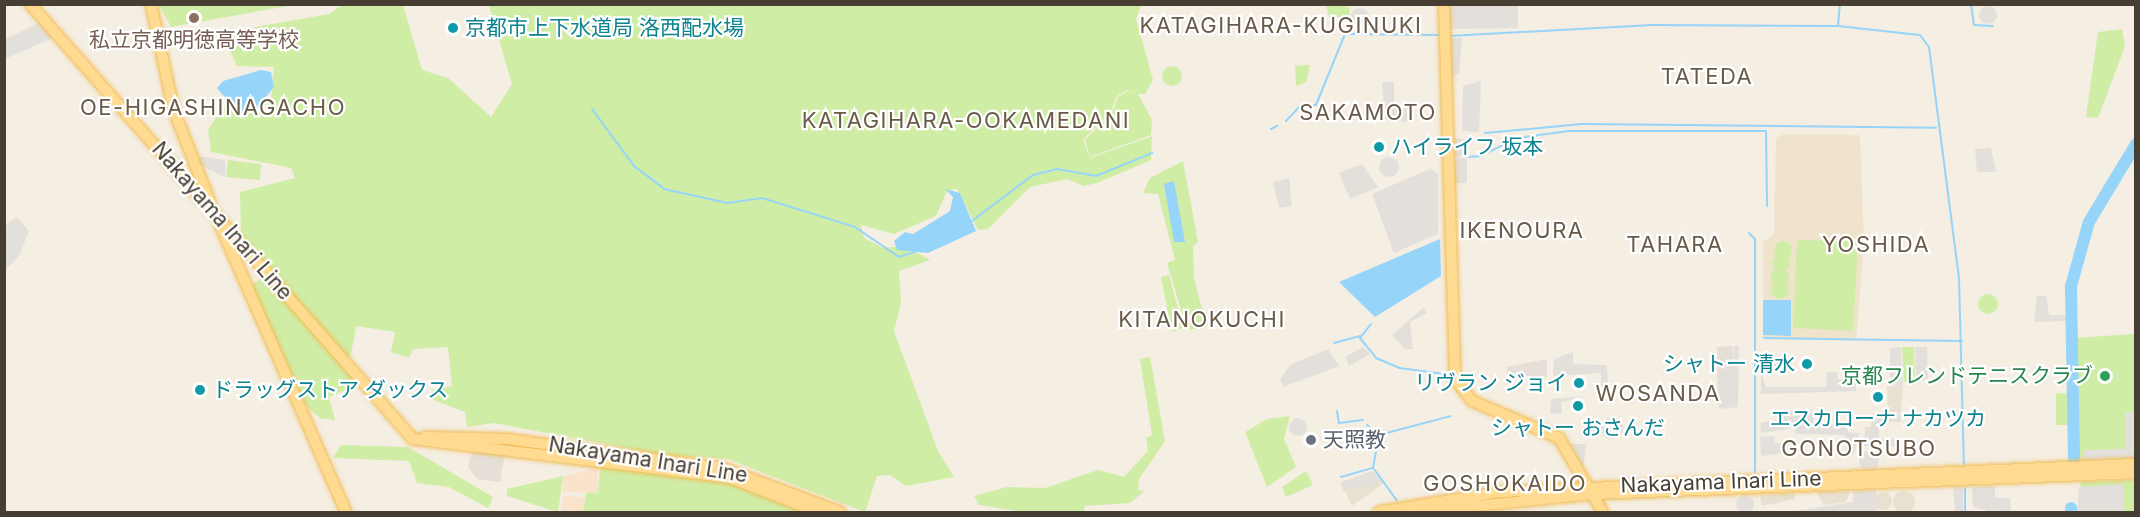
<!DOCTYPE html>
<meta charset="utf-8">
<style>
body{margin:0}
#map{position:relative;width:2140px;height:517px;overflow:hidden;background:#f4eee3;font-family:Inter,"Noto Sans JP",sans-serif}
div>[style]{position:absolute}
.residential>*{inset:0;background:#e8e0d0}
.round{border-radius:50%}
.commercial>*{inset:0;background:#f9e4cb}
.industrial>*{inset:0;background:#e5dfd8}
.education>*{inset:0;background:#efe3cb}
.green>*{inset:0;background:#d0eda6}
.parking>*{inset:0;background:#e3e0dc}
.water>*{inset:0;background:#97d4f9}
.stream>*{height:2px;margin:-1px;padding:0 1px;transform-origin:1px;border-radius:1px;background:#97d4f9}
.river>*{height:12px;margin:-6px;padding:0 6px;transform-origin:6px;border-radius:6px;background:#97d4f9}
.roads{filter:drop-shadow(0 0 2px #f2bc53) drop-shadow(0 0 2px #f2bc53)}
.major>*{height:10px;margin:-5px;padding:0 5px;transform-origin:5px;border-radius:5px;background:#ffdb91}
.dots>*{width:16px;height:16px;translate:-50% -50%;box-sizing:border-box;border:3px solid #fff;border-radius:50%}
span{translate:-50% -50%;white-space:nowrap;text-align:center;line-height:1.15;-webkit-text-stroke:4.5px #fff;paint-order:stroke}
.culture-label{font-size:21px;color:#0d838f}
.left{translate:0 -50%;text-align:left}
.right{translate:-100% -50%;text-align:right}
.education-label{font-size:21px;color:#785e54}
.street-label{font-size:21px;color:#463e32}
.leisure-label{font-size:21px;color:#27864d}
.worship-label{font-size:21px;color:#5b616d}
.neighbourhood-label{font-size:22px;color:#6a5b48;letter-spacing:1.5px}
.frame{position:absolute;inset:0;border:6px solid #463e32;pointer-events:none}
</style>
<div id="map">
<div class="residential">
<div style="clip-path:polygon(1903px 385px,1901px 413px,1888px 413px,1887px 386px)"></div>
<div style="clip-path:polygon(1372px 471px,1385px 482px,1352px 506px,1341px 482px)"></div>
<div style="clip-path:polygon(1851px 491px,1845px 502px,1824px 505px,1816px 492px)"></div>
<div class="round" style="left:1893px;top:491px;width:22px;height:22px"></div>
<div class="round" style="left:1874px;top:492px;width:18px;height:18px"></div>
<div style="clip-path:polygon(1795px 493px,1795px 499px,1762px 506px,1760px 495px)"></div>
</div>
<div class="commercial">
<div style="clip-path:polygon(598px 468px,598px 493px,563px 492px,563px 476px)"></div>
<div style="clip-path:polygon(563px 496px,585px 497px,583px 512px,561px 512px)"></div>
</div>
<div class="industrial">
<div style="clip-path:polygon(1451px 138px,1466px 139px,1466px 157px,1452px 157px)"></div>
<div style="clip-path:polygon(1733px 346px,1733px 374px,1717px 374px,1717px 347px)"></div>
<div style="clip-path:polygon(1547px 359px,1547px 377px,1507px 376px,1507px 367px)"></div>
<div style="clip-path:polygon(472px 451px,505px 453px,500px 482px,477px 479px,468px 467px)"></div>
</div>
<div class="education">
<div style="clip-path:polygon(1784px 134px,1860px 135px,1864px 244px,1856px 341px,1763px 337px,1763px 242px,1774px 234px,1776px 138px)"></div>
</div>
<div class="green">
<div style="clip-path:polygon(159px 5px,288px 4px,288px 6px,171px 27px)"></div>
<div style="clip-path:polygon(342px 5px,403px 5px,422px 70px,448px 78px,491px 117px,512px 84px,489px 5px,1141px 5px,1136px 19px,1153px 80px,1145px 94px,1138px 94px,1152px 120px,1151px 135px,1090px 157px,1085px 140px,1112px 113px,1118px 97px,1128px 91px,1136px 95px,1128px 90px,1117px 96px,1110px 113px,1083px 140px,1090px 158px,1152px 136px,1151px 160px,1097px 183px,1084px 186px,1067px 179px,1030px 187px,988px 229px,978px 230px,957px 189px,947px 191px,936px 216px,894px 234px,861px 225px,864px 238px,883px 248px,905px 246px,930px 260px,899px 271px,901px 303px,894px 331px,938px 451px,954px 477px,906px 486px,890px 475px,877px 476px,865px 512px,728px 459px,664px 455px,494px 423px,467px 427px,465px 412px,431px 399px,432px 390px,452px 386px,448px 347px,413px 349px,409px 358px,391px 352px,395px 332px,356px 326px,351px 355px,341px 357px,360px 384px,329px 397px,335px 420px,320px 418px,305px 405px,251px 286px,269px 272px,241px 235px,240px 192px,295px 178px,291px 168px,211px 152px,208px 130px,223px 106px,257px 111px,271px 99px,274px 67px,237px 66px,222px 33px,329px 14px)"></div>
<div style="clip-path:polygon(1326px 5px,1349px 7px,1350px 17px,1329px 17px)"></div>
<div style="clip-path:polygon(2122px 29px,2125px 46px,2098px 118px,2086px 117px,2098px 32px)"></div>
<div style="clip-path:polygon(1310px 65px,1306px 82px,1296px 86px,1295px 66px)"></div>
<div class="round" style="left:1162px;top:66px;width:20px;height:20px"></div>
<div style="clip-path:polygon(228px 160px,261px 164px,260px 180px,226px 177px)"></div>
<div style="clip-path:polygon(1183px 161px,1198px 242px,1193px 246px,1194px 279px,1207px 327px,1187px 330px,1167px 263px,1175px 260px,1158px 194px,1143px 193px,1150px 178px)"></div>
<div style="clip-path:polygon(1797px 240px,1853px 241px,1858px 246px,1853px 331px,1793px 328px)"></div>
<div class="round" style="left:1774px;top:241px;width:18px;height:18px"></div>
<div class="round" style="left:1772px;top:254px;width:18px;height:18px"></div>
<div class="round" style="left:1771px;top:268px;width:18px;height:18px"></div>
<div style="clip-path:polygon(1169px 275px,1183px 328px,1172px 332px,1161px 277px)"></div>
<div class="round" style="left:1771px;top:281px;width:18px;height:18px"></div>
<div class="round" style="left:1978px;top:294px;width:20px;height:20px"></div>
<div style="clip-path:polygon(2135px 334px,2135px 458px,2082px 460px,2077px 451px,2072px 338px)"></div>
<div style="clip-path:polygon(1902px 347px,1914px 347px,1915px 382px,1904px 382px)"></div>
<div style="clip-path:polygon(1150px 357px,1165px 441px,1139px 479px,1138px 490px,1144px 491px,1130px 503px,1085px 506px,1084px 512px,1024px 512px,979px 505px,974px 496px,1007px 487px,1045px 488px,1098px 470px,1124px 477px,1148px 451px,1146px 438px,1152px 435px,1140px 359px)"></div>
<div style="clip-path:polygon(2056px 393px,2069px 394px,2069px 425px,2056px 425px)"></div>
<div style="clip-path:polygon(1290px 416px,1284px 439px,1296px 467px,1267px 487px,1245px 432px,1267px 419px)"></div>
<div style="clip-path:polygon(341px 445px,408px 447px,493px 497px,488px 508px,449px 487px,417px 483px,409px 461px,333px 458px)"></div>
<div style="clip-path:polygon(600px 466px,729px 483px,803px 512px,583px 512px,586px 493px,598px 493px)"></div>
<div style="clip-path:polygon(1306px 471px,1313px 485px,1286px 497px,1282px 487px)"></div>
<div style="clip-path:polygon(563px 476px,558px 512px,507px 496px,507px 489px)"></div>
<div style="clip-path:polygon(2135px 480px,2135px 512px,2077px 512px,2081px 482px)"></div>
</div>
<div class="parking">
<div style="clip-path:polygon(1450px 5px,1518px 5px,1518px 28px,1450px 29px)"></div>
<div class="round" style="left:1979px;top:6px;width:18px;height:18px"></div>
<div class="round" style="left:1351px;top:8px;width:18px;height:18px"></div>
<div style="clip-path:polygon(41px 22px,55px 37px,5px 59px,5px 39px)"></div>
<div style="clip-path:polygon(1449px 38px,1462px 38px,1459px 74px,1449px 78px)"></div>
<div style="clip-path:polygon(1481px 81px,1479px 132px,1462px 131px,1463px 86px)"></div>
<div style="clip-path:polygon(1382px 82px,1394px 82px,1394px 108px,1414px 109px,1414px 123px,1385px 119px)"></div>
<div style="clip-path:polygon(1991px 148px,1996px 172px,1977px 172px,1975px 149px)"></div>
<div style="clip-path:polygon(196px 156px,225px 160px,225px 177px,200px 165px)"></div>
<div class="round" style="left:1379px;top:157px;width:20px;height:20px"></div>
<div style="clip-path:polygon(1452px 158px,1467px 158px,1467px 183px,1452px 183px)"></div>
<div style="clip-path:polygon(1362px 164px,1378px 187px,1350px 199px,1339px 173px)"></div>
<div style="clip-path:polygon(1430px 169px,1438px 174px,1438px 234px,1394px 253px,1372px 194px)"></div>
<div style="clip-path:polygon(1289px 178px,1292px 206px,1279px 208px,1273px 182px)"></div>
<div style="clip-path:polygon(17px 217px,29px 231px,19px 256px,5px 271px,5px 225px)"></div>
<div style="clip-path:polygon(2037px 296px,2046px 296px,2049px 315px,2066px 315px,2066px 321px,2034px 322px)"></div>
<div style="clip-path:polygon(1424px 307px,1427px 313px,1410px 322px,1413px 349px,1405px 349px,1392px 335px)"></div>
<div style="clip-path:polygon(1734px 346px,1739px 346px,1738px 407px,1719px 409px,1717px 374px,1733px 374px)"></div>
<div style="clip-path:polygon(1363px 347px,1370px 354px,1349px 366px,1345px 357px)"></div>
<div style="clip-path:polygon(1901px 347px,1903px 385px,1890px 385px,1890px 348px)"></div>
<div style="clip-path:polygon(1915px 347px,1927px 347px,1928px 381px,1916px 381px)"></div>
<div style="clip-path:polygon(1328px 349px,1339px 366px,1283px 387px,1280px 379px,1290px 365px)"></div>
<div style="clip-path:polygon(1573px 352px,1573px 364px,1607px 365px,1608px 393px,1601px 393px,1601px 373px,1553px 376px,1554px 359px)"></div>
<div style="clip-path:polygon(1761px 358px,1789px 358px,1789px 366px,1761px 367px)"></div>
<div style="clip-path:polygon(1761px 372px,1766px 387px,1826px 387px,1827px 372px,1837px 372px,1838px 379px,1856px 379px,1856px 391px,1761px 394px)"></div>
<div style="clip-path:polygon(1588px 396px,1561px 402px,1562px 413px,1550px 414px,1551px 399px)"></div>
<div style="clip-path:polygon(1805px 410px,1813px 410px,1814px 426px,1848px 425px,1848px 432px,1859px 433px,1854px 454px,1845px 454px,1845px 435px,1796px 434px,1795px 428px,1761px 433px,1760px 423px,1778px 420px,1777px 412px)"></div>
<div style="clip-path:polygon(2125px 412px,2135px 412px,2135px 458px,2083px 460px,2083px 450px,2126px 449px)"></div>
<div style="clip-path:polygon(1873px 413px,1901px 414px,1901px 422px,1879px 422px,1879px 439px,1900px 439px,1899px 447px,1864px 446px,1865px 427px,1871px 427px)"></div>
<div class="round" style="left:1601px;top:417px;width:22px;height:22px"></div>
<div class="round" style="left:1289px;top:418px;width:18px;height:18px"></div>
<div style="clip-path:polygon(1774px 436px,1775px 444px,1797px 440px,1800px 451px,1761px 456px,1760px 437px)"></div>
<div style="clip-path:polygon(1570px 444px,1586px 444px,1583px 471px)"></div>
<div class="round" style="left:1859px;top:451px;width:20px;height:20px"></div>
<div style="clip-path:polygon(1372px 471px,1384px 482px,1343px 491px,1341px 483px)"></div>
<div style="clip-path:polygon(2123px 484px,2124px 512px,2077px 512px,2079px 487px)"></div>
<div style="clip-path:polygon(1995px 486px,1995px 498px,2010px 498px,2011px 512px,1993px 512px,1989px 498px,1992px 512px,1973px 507px,1972px 487px)"></div>
<div style="clip-path:polygon(1953px 487px,1963px 487px,1963px 512px,1937px 512px,1955px 512px)"></div>
<div style="clip-path:polygon(1876px 490px,1877px 512px,1788px 512px,1853px 502px,1853px 491px)"></div>
<div class="round" style="left:1736px;top:495px;width:18px;height:18px"></div>
</div>
<div class="water">
<div style="clip-path:polygon(261px 70px,271px 72px,274px 87px,253px 113px,238px 113px,217px 88px,223px 81px)"></div>
<div style="clip-path:polygon(1174px 181px,1185px 242px,1174px 242px,1164px 184px)"></div>
<div style="clip-path:polygon(945px 189px,960px 193px,976px 231px,928px 253px,897px 250px,894px 241px,905px 232px,913px 234px,950px 211px,953px 197px)"></div>
<div style="clip-path:polygon(1440px 239px,1441px 276px,1375px 317px,1339px 282px)"></div>
<div style="clip-path:polygon(1763px 300px,1791px 300px,1791px 336px,1763px 335px)"></div>
</div>
<div class="stream">
<div style="left:1971px;top:4px;width:21px;rotate:82deg"></div>
<div style="left:1974px;top:25px;width:19px;rotate:3deg"></div>
<div style="left:1838px;top:26px;width:22px;rotate:-85deg"></div>
<div style="left:1448px;top:36px;width:200px;rotate:-3.1deg"></div>
<div style="left:1648px;top:25px;width:190px;rotate:0.3deg"></div>
<div style="left:1838px;top:26px;width:82px;rotate:6.3deg"></div>
<div style="left:1920px;top:35px;width:15px;rotate:53deg"></div>
<div style="left:1929px;top:47px;width:233px;rotate:82.6deg"></div>
<div style="left:1959px;top:278px;width:186px;rotate:88.5deg"></div>
<div style="left:592px;top:109px;width:71px;rotate:53.6deg"></div>
<div style="left:634px;top:166px;width:38px;rotate:37deg"></div>
<div style="left:664px;top:189px;width:65px;rotate:12.5deg"></div>
<div style="left:727px;top:203px;width:35px;rotate:-8deg"></div>
<div style="left:762px;top:198px;width:97px;rotate:17.3deg"></div>
<div style="left:855px;top:227px;width:53px;rotate:34.3deg"></div>
<div style="left:899px;top:257px;width:23px;rotate:-18deg"></div>
<div style="left:1286px;top:121px;width:19px;rotate:-47deg"></div>
<div style="left:1299px;top:107px;width:17px;rotate:-7deg"></div>
<div style="left:1316px;top:105px;width:77px;rotate:-67.8deg"></div>
<div style="left:1345px;top:34px;width:93px;rotate:0.6deg"></div>
<div style="left:1271px;top:129px;width:7px;rotate:-27deg"></div>
<div style="left:1485px;top:133px;width:97px;rotate:-5.3deg"></div>
<div style="left:1582px;top:124px;width:354px;rotate:0.6deg"></div>
<div style="left:1468px;top:157px;width:13px;rotate:-4deg"></div>
<div style="left:1481px;top:156px;width:39px;rotate:-27deg"></div>
<div style="left:1516px;top:138px;width:53px;rotate:-7.5deg"></div>
<div style="left:1569px;top:131px;width:197px"></div>
<div style="left:1766px;top:131px;width:75px;rotate:89.2deg"></div>
<div style="left:972px;top:221px;width:76px;rotate:-37deg"></div>
<div style="left:1033px;top:175px;width:25px;rotate:-14deg"></div>
<div style="left:1057px;top:169px;width:40px;rotate:10deg"></div>
<div style="left:1096px;top:176px;width:61px;rotate:-22.3deg"></div>
<div style="left:1749px;top:233px;width:8px;rotate:45deg"></div>
<div style="left:1755px;top:239px;width:99px;rotate:90deg"></div>
<div style="left:1371px;top:324px;width:18px;rotate:128deg"></div>
<div style="left:1360px;top:338px;width:26px;rotate:51deg"></div>
<div style="left:1376px;top:358px;width:25px;rotate:23deg"></div>
<div style="left:1399px;top:368px;width:46px;rotate:7.4deg"></div>
<div style="left:1755px;top:338px;width:134px;rotate:90deg"></div>
<div style="left:1764px;top:338px;width:198px;rotate:0.9deg"></div>
<div style="left:1334px;top:343px;width:27px;rotate:-15deg"></div>
<div style="left:1337px;top:411px;width:12px;rotate:81deg"></div>
<div style="left:1339px;top:423px;width:24px;rotate:-7deg"></div>
<div style="left:1367px;top:425px;width:15px;rotate:42deg"></div>
<div style="left:1374px;top:469px;width:39px;rotate:54deg"></div>
<div style="left:1341px;top:477px;width:33px;rotate:-16deg"></div>
<div style="left:1373px;top:468px;width:34px;rotate:-80deg"></div>
<div style="left:1379px;top:435px;width:74px;rotate:-14.8deg"></div>
<div style="left:1965px;top:488px;width:24px;rotate:90deg"></div>
</div>
<div class="river">
<div style="left:2074px;top:460px;width:174px;rotate:-91deg"></div>
<div style="left:2071px;top:286px;width:66px;rotate:-74.3deg"></div>
<div style="left:2089px;top:222px;width:91px;rotate:-58.9deg"></div>
<div style="left:2071px;top:508px;width:4px;rotate:90deg"></div>
</div>
<div class="roads">
<div class="major">
<div style="left:30px;top:4px;width:580px;rotate:48.64deg"></div>
<div style="left:413px;top:439px;width:319px;rotate:7deg"></div>
<div style="left:730px;top:478px;width:94px;rotate:21.1deg"></div>
<div style="left:151px;top:4px;width:109px;rotate:77.9deg"></div>
<div style="left:174px;top:111px;width:98px;rotate:68.4deg"></div>
<div style="left:1444px;top:4px;width:375px;rotate:88.3deg"></div>
<div style="left:1455px;top:379px;width:28px;rotate:52deg"></div>
<div style="left:1472px;top:401px;width:95px;rotate:23deg"></div>
<div style="left:1559px;top:438px;width:86px;rotate:59.3deg"></div>
<div style="left:220px;top:225px;width:313px;rotate:66.3deg"></div>
<div style="left:425px;top:437px;width:82px;rotate:1.4deg"></div>
<div style="left:507px;top:439px;width:217px;rotate:7.7deg"></div>
<div style="left:722px;top:468px;width:126px;rotate:20.4deg"></div>
<div style="left:1379px;top:512px;width:123px;rotate:-9.4deg"></div>
<div style="left:1500px;top:492px;width:637px;rotate:-2.52deg"></div>
<div style="left:1416px;top:512px;width:177px;rotate:-5.8deg"></div>
<div style="left:1592px;top:494px;width:544px;rotate:-2.21deg"></div>
</div>
</div>
<div class="dots">
<div style="left:194px;top:18px;background:#8d6e63"></div>
<div style="left:453px;top:28px;background:#0f9aa8"></div>
<div style="left:1379px;top:147px;background:#0f9aa8"></div>
<div style="left:1807px;top:364px;background:#0f9aa8"></div>
<div style="left:2105px;top:376px;background:#2e9e5b"></div>
<div style="left:1579px;top:383px;background:#0f9aa8"></div>
<div style="left:200px;top:390px;background:#0f9aa8"></div>
<div style="left:1878px;top:397px;background:#0f9aa8"></div>
<div style="left:1578px;top:406px;background:#0f9aa8"></div>
<div style="left:1311px;top:440px;background:#6b7280"></div>
</div>
<div class="culture-label">
<span class="left" style="left:465px;top:28px">京都市上下水道局 洛西配水場</span>
<span class="left" style="left:1391px;top:147px">ハイライフ 坂本</span>
<span class="right" style="left:1795px;top:364px">シャトー 清水</span>
<span class="right" style="left:1567px;top:383px">リヴラン ジョイ</span>
<span class="left" style="left:212px;top:390px">ドラッグストア ダックス</span>
<span style="left:1878px;top:419px">エスカローナ ナカツカ</span>
<span style="left:1578px;top:428px">シャトー おさんだ</span>
</div>
<div class="education-label">
<span style="left:194px;top:40px">私立京都明徳高等学校</span>
</div>
<div class="street-label">
<span style="left:222px;top:221px;rotate:49deg">Nakayama Inari Line</span>
<span style="left:648px;top:460px;rotate:9deg">Nakayama Inari Line</span>
<span style="left:1721px;top:482px;rotate:-2deg">Nakayama Inari Line</span>
</div>
<div class="leisure-label">
<span class="right" style="left:2093px;top:376px">京都フレンドテニスクラブ</span>
</div>
<div class="worship-label">
<span class="left" style="left:1323px;top:440px">天照教</span>
</div>
<div class="neighbourhood-label">
<span style="left:1281px;top:26px">KATAGIHARA-KUGINUKI</span>
<span style="left:1707px;top:77px">TATEDA</span>
<span style="left:213px;top:108px">OE-HIGASHINAGACHO</span>
<span style="left:1368px;top:113px">SAKAMOTO</span>
<span style="left:966px;top:121px">KATAGIHARA-OOKAMEDANI</span>
<span style="left:1522px;top:231px">IKENOURA</span>
<span style="left:1675px;top:245px">TAHARA</span>
<span style="left:1876px;top:245px">YOSHIDA</span>
<span style="left:1202px;top:320px">KITANOKUCHI</span>
<span style="left:1658px;top:394px">WOSANDA</span>
<span style="left:1859px;top:449px">GONOTSUBO</span>
<span style="left:1505px;top:484px">GOSHOKAIDO</span>
</div>
<div class="frame"></div>
</div>
